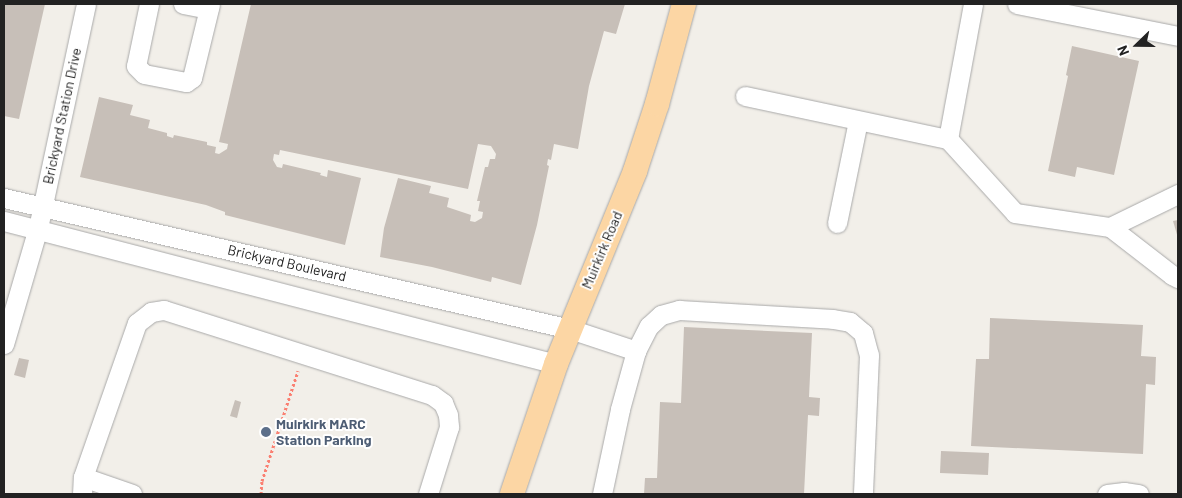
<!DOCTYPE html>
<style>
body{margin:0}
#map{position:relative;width:1182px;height:498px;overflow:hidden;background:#f2efe9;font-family:Barlow,sans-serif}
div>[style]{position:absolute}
.building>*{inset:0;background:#c7bfb8}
.path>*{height:3px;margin-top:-1.5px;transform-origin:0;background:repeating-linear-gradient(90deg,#fa8072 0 2.5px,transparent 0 5px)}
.roads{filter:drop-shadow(0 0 1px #a9a9a9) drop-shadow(0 0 1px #a9a9a9)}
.minor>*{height:19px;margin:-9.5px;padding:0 9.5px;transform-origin:9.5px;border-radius:9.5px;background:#fff}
.major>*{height:24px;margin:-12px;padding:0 12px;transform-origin:12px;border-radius:12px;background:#fcd6a4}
.dots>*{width:14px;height:14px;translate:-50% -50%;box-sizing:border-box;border:2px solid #fff;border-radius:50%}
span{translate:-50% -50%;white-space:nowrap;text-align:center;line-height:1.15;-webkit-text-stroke:4px #fff;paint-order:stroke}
.street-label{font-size:14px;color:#222}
.service-label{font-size:14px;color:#4e5e75;font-weight:700}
.left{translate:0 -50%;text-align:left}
.frame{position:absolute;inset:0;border:5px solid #222;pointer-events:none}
.north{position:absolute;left:1112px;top:20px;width:50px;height:50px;-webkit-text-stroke:4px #fff;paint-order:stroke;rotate:248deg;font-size:14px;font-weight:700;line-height:20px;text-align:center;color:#222}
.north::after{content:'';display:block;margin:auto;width:18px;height:22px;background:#222;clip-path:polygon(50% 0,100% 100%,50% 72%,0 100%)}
</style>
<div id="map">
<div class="building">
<div style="clip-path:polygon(5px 4px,45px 4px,19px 119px,4px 116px)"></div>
<div style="clip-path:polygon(251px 4px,625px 4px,616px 34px,604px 31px,589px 86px,578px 149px,554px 144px,551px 160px,548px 159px,547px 165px,549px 166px,537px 225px,521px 285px,492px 277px,491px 282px,432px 267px,380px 257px,384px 228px,398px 178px,431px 186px,429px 193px,449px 198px,447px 207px,471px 215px,470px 221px,475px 222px,482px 218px,483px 212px,478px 211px,480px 201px,477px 201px,485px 167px,488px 167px,490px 159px,495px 159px,496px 154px,491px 146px,478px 144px,468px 189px,280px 150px,279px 155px,274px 154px,273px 160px,277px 167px,282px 168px,283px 164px,321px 173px,320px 175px,327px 177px,328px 170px,361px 178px,345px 245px,225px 215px,225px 212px,206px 205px,80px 177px,99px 97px,133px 105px,130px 115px,150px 120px,148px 128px,167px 133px,167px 136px,173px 138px,174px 135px,207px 142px,207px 145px,216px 147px,215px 153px,219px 154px,227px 149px,228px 144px,219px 142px)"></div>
<div style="clip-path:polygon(1072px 46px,1139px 61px,1114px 175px,1077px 167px,1075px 177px,1048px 171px,1068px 76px,1066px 75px)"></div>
<div style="clip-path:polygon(1178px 220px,1178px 238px,1173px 221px)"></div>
<div style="clip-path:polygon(990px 318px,1143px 325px,1141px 356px,1156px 357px,1155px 385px,1146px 384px,1143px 454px,971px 446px,976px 359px,989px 359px)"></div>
<div style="clip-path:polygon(684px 327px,812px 333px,809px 397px,820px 398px,819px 416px,808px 415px,804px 494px,644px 494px,645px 478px,657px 478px,660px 402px,681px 403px)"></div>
<div style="clip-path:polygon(19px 358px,29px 360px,25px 378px,14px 375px)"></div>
<div style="clip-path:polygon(235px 400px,241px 402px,237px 418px,230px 416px)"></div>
<div style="clip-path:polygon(941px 451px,989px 453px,988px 475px,940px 473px)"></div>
</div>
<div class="path">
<div style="left:261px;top:494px;width:13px;rotate:-86deg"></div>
<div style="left:262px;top:481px;width:116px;rotate:-71.9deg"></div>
</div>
<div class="roads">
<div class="minor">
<div style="left:149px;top:4px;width:63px;rotate:101.8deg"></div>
<div style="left:136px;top:66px;width:11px;rotate:45deg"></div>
<div style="left:144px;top:74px;width:43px;rotate:10.8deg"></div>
<div style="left:186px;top:82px;width:7px;rotate:-34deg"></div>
<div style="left:192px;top:78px;width:76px;rotate:-76.3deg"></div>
<div style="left:183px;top:4px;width:26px;rotate:11deg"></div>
<div style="left:1017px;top:4px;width:164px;rotate:11.2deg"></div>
<div style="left:745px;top:96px;width:208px;rotate:12deg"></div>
<div style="left:948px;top:139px;width:100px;rotate:47.8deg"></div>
<div style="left:1015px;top:213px;width:96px;rotate:8.4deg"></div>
<div style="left:1110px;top:227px;width:76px;rotate:-25.9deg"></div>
<div style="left:948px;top:139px;width:137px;rotate:-79.5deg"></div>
<div style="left:4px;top:198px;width:581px;rotate:13.03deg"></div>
<div style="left:570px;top:329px;width:70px;rotate:18.4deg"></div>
<div style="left:4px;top:221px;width:570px;rotate:14.52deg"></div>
<div style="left:837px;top:223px;width:104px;rotate:-78.4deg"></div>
<div style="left:1110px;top:227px;width:78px;rotate:37.7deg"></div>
<div style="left:1172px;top:275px;width:7px;rotate:27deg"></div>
<div style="left:4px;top:344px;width:121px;rotate:-73.7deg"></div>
<div style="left:38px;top:228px;width:229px;rotate:-77.9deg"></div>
<div style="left:83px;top:477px;width:52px;rotate:19.1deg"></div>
<div style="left:82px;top:494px;width:17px;rotate:-87deg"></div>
<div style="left:83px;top:477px;width:163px;rotate:-70.7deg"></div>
<div style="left:137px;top:323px;width:18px;rotate:-38deg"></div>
<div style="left:151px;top:312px;width:13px;rotate:-9deg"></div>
<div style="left:164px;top:310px;width:281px;rotate:17.6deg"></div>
<div style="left:432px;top:395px;width:14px;rotate:36deg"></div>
<div style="left:443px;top:403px;width:13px;rotate:67deg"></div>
<div style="left:448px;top:415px;width:12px;rotate:85deg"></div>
<div style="left:449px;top:427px;width:70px;rotate:107.4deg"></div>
<div style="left:602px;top:494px;width:87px;rotate:-78deg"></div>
<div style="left:620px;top:409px;width:60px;rotate:-74.6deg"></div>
<div style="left:636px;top:351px;width:28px;rotate:-63deg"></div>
<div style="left:649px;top:326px;width:16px;rotate:-43deg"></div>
<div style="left:661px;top:315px;width:19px;rotate:-16deg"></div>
<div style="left:679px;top:310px;width:154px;rotate:3.3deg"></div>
<div style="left:833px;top:319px;width:17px;rotate:10deg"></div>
<div style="left:850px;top:322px;width:17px;rotate:40deg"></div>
<div style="left:863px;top:333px;width:23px;rotate:75deg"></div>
<div style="left:869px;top:355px;width:139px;rotate:92.5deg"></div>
<div style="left:1107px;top:494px;width:17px;rotate:-7deg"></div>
<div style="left:1124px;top:492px;width:15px;rotate:8deg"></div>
</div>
<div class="major">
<div style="left:512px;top:494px;width:137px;rotate:-71.3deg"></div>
<div style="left:556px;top:364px;width:209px;rotate:-67.7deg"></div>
<div style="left:635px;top:171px;width:71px;rotate:-71.8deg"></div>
<div style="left:657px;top:104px;width:104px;rotate:-74.9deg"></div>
</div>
</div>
<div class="dots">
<div style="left:266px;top:432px;background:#5c6f8a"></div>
</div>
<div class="street-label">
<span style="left:62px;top:116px;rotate:-78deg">Brickyard Station Drive</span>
<span style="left:602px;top:250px;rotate:-67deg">Muirkirk Road</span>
<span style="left:287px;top:263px;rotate:13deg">Brickyard Boulevard</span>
</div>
<div class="service-label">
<span class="left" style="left:276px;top:432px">Muirkirk MARC<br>Station Parking</span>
</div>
<div class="frame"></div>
<div class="north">N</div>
</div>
